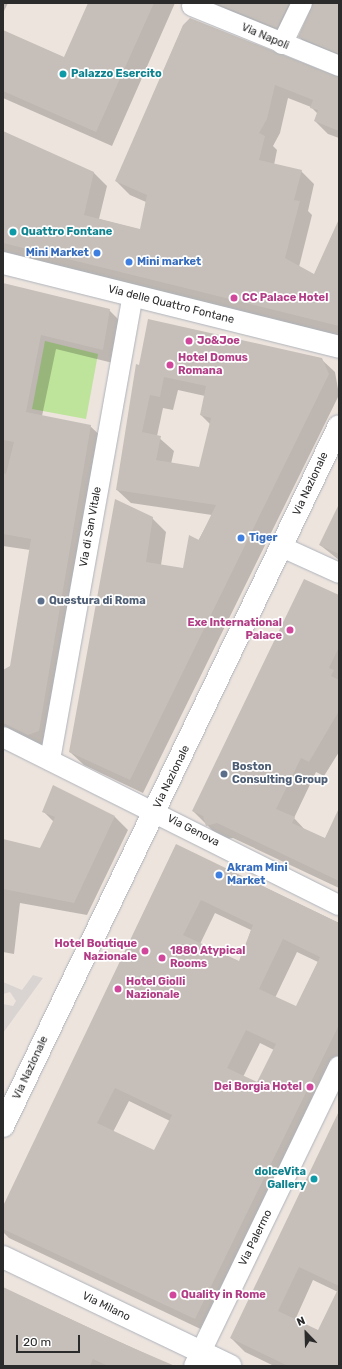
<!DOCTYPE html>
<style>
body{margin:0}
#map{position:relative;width:342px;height:1369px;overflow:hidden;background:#ede4de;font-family:Rubik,sans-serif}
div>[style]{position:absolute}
.green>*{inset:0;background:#bee39b}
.plaza>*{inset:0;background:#d9d4d1}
.shadow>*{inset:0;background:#0003}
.building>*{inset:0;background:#c6bfb9}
.roads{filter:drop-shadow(0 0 1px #aeb3bb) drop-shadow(0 0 1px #aeb3bb)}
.minor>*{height:20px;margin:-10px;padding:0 10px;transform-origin:10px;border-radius:10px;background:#fff}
.tertiary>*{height:22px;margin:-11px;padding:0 11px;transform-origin:11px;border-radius:11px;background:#fff}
.dots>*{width:11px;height:11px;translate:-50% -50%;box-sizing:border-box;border:2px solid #fff;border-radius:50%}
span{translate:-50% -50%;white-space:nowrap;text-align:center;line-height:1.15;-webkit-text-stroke:3.5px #fff;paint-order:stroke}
.street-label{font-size:11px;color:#2b2b2b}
.culture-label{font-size:11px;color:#0d838f;font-weight:700}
.left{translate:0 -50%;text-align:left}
.right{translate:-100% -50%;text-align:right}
.shop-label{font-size:11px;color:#366cbe;font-weight:700}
.hotel-label{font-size:11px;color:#b23c85;font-weight:700}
.service-label{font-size:11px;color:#4e5e75;font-weight:700}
.frame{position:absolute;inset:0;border:4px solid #2b2b2b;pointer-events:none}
.north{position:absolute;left:286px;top:1313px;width:40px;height:40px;-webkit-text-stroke:3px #fff;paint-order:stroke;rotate:337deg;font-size:11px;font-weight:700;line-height:16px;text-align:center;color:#2b2b2b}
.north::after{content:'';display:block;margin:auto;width:14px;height:18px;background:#2b2b2b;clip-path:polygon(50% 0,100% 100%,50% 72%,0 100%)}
.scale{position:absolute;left:16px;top:1335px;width:64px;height:18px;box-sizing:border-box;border:2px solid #2b2b2b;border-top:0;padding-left:5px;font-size:12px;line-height:14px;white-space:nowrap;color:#2b2b2b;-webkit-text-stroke:3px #fff;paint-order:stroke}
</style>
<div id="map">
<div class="green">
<div style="clip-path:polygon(45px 341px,98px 354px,86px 419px,32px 409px)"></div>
</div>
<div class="plaza">
<div style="clip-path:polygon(33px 975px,43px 978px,3px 1033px,3px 1004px,13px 1006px,16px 1001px,10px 992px,3px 994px,3px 982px,22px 990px)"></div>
</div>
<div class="shadow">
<div style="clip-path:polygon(3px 3px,8px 3px,3px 13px)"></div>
<div style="clip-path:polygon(89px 3px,175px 3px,112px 146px,3px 98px,3px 31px,65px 58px)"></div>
<div style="clip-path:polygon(208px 3px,339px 3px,339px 62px,313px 50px,299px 37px,313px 6px,305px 11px,290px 41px)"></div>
<div style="clip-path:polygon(183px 26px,339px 77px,339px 138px,328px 134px,315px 121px,318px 114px,311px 107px,288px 98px,280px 133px,273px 146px,277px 150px,274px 165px,301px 171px,314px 184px,308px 211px,312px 215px,299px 267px,314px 276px,339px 222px,339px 336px,3px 253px,3px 132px,94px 173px,107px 186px,99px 219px,141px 230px,146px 202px,130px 195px,116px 181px)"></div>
<div style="clip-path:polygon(3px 284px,109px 310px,124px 325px,117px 364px,56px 349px,42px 416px,90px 426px,105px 440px,43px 749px,3px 730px,3px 674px,9px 677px,30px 550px,3px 546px)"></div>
<div style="clip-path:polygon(evenodd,321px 359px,335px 372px,339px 395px,143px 793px,84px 765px,70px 752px,152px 518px,166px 532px,161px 565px,183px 569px,212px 515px,131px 503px,117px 490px,137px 366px,321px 359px,178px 390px,205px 396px,201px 415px,210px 424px,200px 468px,171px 464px,174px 451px,157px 436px,163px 408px,173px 410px,178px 390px)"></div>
<div style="clip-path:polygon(339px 506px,339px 560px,320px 545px)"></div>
<div style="clip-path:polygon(339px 596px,339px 752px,324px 776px,316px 772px,294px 818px,306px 831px,325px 839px,339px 811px,339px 888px,233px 838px,222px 840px,193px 811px)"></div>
<div style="clip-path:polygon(43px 811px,115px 817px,128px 830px,87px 915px,20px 903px,14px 954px,3px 952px,3px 840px,40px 849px,54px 822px)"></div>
<div style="clip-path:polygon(evenodd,176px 845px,339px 923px,339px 1066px,209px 1333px,9px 1238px,3px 1232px,3px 1208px,176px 845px,215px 913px,251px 930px,240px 962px,200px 944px,215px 913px,176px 845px,297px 952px,318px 962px,296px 1008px,275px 998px,297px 952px,176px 845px,260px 1043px,274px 1050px,258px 1084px,243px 1077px,260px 1043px,176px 845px,129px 1101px,170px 1121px,155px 1152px,113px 1132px,129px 1101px)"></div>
<div style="clip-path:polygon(evenodd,339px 1114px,339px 1366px,274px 1366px,245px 1352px,231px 1338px,339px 1114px,313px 1280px,338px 1292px,319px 1331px,295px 1320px,313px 1280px)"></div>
<div style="clip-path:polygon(3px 1288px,172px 1366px,3px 1366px)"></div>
</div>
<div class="building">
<div style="clip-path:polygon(88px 3px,154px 3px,96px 132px,3px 91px,3px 30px,64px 57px)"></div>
<div style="clip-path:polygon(215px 3px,289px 3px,277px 28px)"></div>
<div style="clip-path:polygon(313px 3px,339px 3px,339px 54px,298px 37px)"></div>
<div style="clip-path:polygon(190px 18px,339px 77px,339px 131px,314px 121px,318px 110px,310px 108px,313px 100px,275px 85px,267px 119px,259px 133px,265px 136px,259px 160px,302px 170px,294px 200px,300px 201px,285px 258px,314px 274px,339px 219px,339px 326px,3px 243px,3px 131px,94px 172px,84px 215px,140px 229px,147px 195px,115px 181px,183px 25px)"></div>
<div style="clip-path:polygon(3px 283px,110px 309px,103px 350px,41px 335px,26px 412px,91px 425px,39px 731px,28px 735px,3px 723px,3px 670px,10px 666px,31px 539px,3px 534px,3px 473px,6px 474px,14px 442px,3px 440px)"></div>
<div style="clip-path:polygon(evenodd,148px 319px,322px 358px,329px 374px,130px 780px,69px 752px,115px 499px,153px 517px,146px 562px,183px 568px,189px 535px,199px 540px,216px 505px,116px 490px,136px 364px,139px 365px,148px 319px,164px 377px,206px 386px,200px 415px,211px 418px,199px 467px,156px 460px,161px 436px,142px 432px,150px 395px,160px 397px,164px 377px)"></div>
<div style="clip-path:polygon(339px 504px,339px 554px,319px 545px)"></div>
<div style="clip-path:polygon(304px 579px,339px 595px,339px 647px,329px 668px,334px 670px,331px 676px,339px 680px,339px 711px,309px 762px,301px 758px,276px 809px,295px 817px,292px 823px,325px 838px,339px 808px,339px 881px,217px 823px,206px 826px,203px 816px,192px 811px)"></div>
<div style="clip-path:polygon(53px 785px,115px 816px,74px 903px,3px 889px,3px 839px,40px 848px,55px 817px,42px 812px)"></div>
<div style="clip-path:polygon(evenodd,176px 844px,339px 923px,339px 1025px,195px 1319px,3px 1229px,3px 1206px,176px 844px,201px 900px,253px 925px,239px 961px,183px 935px,201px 900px,176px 844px,283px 939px,320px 957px,296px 1006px,259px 989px,283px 939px,176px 844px,246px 1030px,276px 1044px,257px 1082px,227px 1068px,246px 1030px,176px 844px,115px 1088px,172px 1115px,154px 1150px,97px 1123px,115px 1088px)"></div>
<div style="clip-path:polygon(339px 1111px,339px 1286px,299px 1267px,278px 1311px,318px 1330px,339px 1287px,339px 1366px,288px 1366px,230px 1338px)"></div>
<div style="clip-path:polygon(3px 1287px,117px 1341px,175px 1366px,108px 1366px,93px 1359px,90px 1366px,3px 1366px)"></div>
</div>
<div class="roads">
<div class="minor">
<div style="left:192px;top:6px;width:159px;rotate:22.2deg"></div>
<div style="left:282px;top:44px;width:46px;rotate:-64deg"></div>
<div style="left:282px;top:547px;width:63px;rotate:24.5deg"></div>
<div style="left:3px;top:737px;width:376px;rotate:26.6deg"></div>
<div style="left:50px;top:760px;width:472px;rotate:-79.9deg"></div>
<div style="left:194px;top:1366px;width:333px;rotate:-64.2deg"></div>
</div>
<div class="tertiary">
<div style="left:3px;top:263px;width:346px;rotate:14deg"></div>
<div style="left:3px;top:1126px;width:776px;rotate:-64.36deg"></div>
<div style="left:3px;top:1257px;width:252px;rotate:25.6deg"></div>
</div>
</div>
<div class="dots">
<div style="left:63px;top:74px;background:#0f9aa8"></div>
<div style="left:13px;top:232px;background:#0f9aa8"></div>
<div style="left:97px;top:253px;background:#3f7fe0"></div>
<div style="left:129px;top:262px;background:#3f7fe0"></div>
<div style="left:234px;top:298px;background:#d1479c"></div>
<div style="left:189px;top:341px;background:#d1479c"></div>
<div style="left:170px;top:365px;background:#d1479c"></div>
<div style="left:241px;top:538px;background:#3f7fe0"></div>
<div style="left:41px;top:601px;background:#5c6f8a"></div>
<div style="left:290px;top:630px;background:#d1479c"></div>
<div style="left:224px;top:774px;background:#5c6f8a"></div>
<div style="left:219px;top:875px;background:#3f7fe0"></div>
<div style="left:145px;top:951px;background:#d1479c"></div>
<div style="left:162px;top:958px;background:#d1479c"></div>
<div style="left:118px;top:989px;background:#d1479c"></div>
<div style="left:310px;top:1087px;background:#d1479c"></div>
<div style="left:314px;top:1179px;background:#0f9aa8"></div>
<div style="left:173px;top:1295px;background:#d1479c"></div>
</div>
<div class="street-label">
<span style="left:265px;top:37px;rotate:23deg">Via Napoli</span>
<span style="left:171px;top:305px;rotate:14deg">Via delle Quattro Fontane</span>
<span style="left:311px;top:484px;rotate:-65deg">Via Nazionale</span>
<span style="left:91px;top:527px;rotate:-80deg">Via di San Vitale</span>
<span style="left:172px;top:777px;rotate:-64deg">Via Nazionale</span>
<span style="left:193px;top:831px;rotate:27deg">Via Genova</span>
<span style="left:31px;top:1068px;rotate:-65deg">Via Nazionale</span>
<span style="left:256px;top:1238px;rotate:-64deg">Via Palermo</span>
<span style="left:106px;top:1307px;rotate:26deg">Via Milano</span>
</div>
<div class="culture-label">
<span class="left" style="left:71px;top:74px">Palazzo Esercito</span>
<span class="left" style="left:21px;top:232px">Quattro Fontane</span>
<span class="right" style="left:306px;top:1179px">dolceVita<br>Gallery</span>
</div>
<div class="shop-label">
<span class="right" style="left:89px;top:253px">Mini Market</span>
<span class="left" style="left:137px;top:262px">Mini market</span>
<span class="left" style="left:249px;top:538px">Tiger</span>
<span class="left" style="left:227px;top:875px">Akram Mini<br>Market</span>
</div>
<div class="hotel-label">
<span class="left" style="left:242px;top:298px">CC Palace Hotel</span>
<span class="left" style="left:197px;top:341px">Jo&amp;Joe</span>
<span class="left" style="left:178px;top:365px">Hotel Domus<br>Romana</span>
<span class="right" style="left:282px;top:630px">Exe International<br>Palace</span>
<span class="right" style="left:137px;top:951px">Hotel Boutique<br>Nazionale</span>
<span class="left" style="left:170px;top:958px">1880 Atypical<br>Rooms</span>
<span class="left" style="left:126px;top:989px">Hotel Giolli<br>Nazionale</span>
<span class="right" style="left:302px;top:1087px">Dei Borgia Hotel</span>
<span class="left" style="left:181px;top:1295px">Quality in Rome</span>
</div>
<div class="service-label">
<span class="left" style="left:49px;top:601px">Questura di Roma</span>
<span class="left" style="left:232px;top:774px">Boston<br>Consulting Group</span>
</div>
<div class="frame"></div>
<div class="north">N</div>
<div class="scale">20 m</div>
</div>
